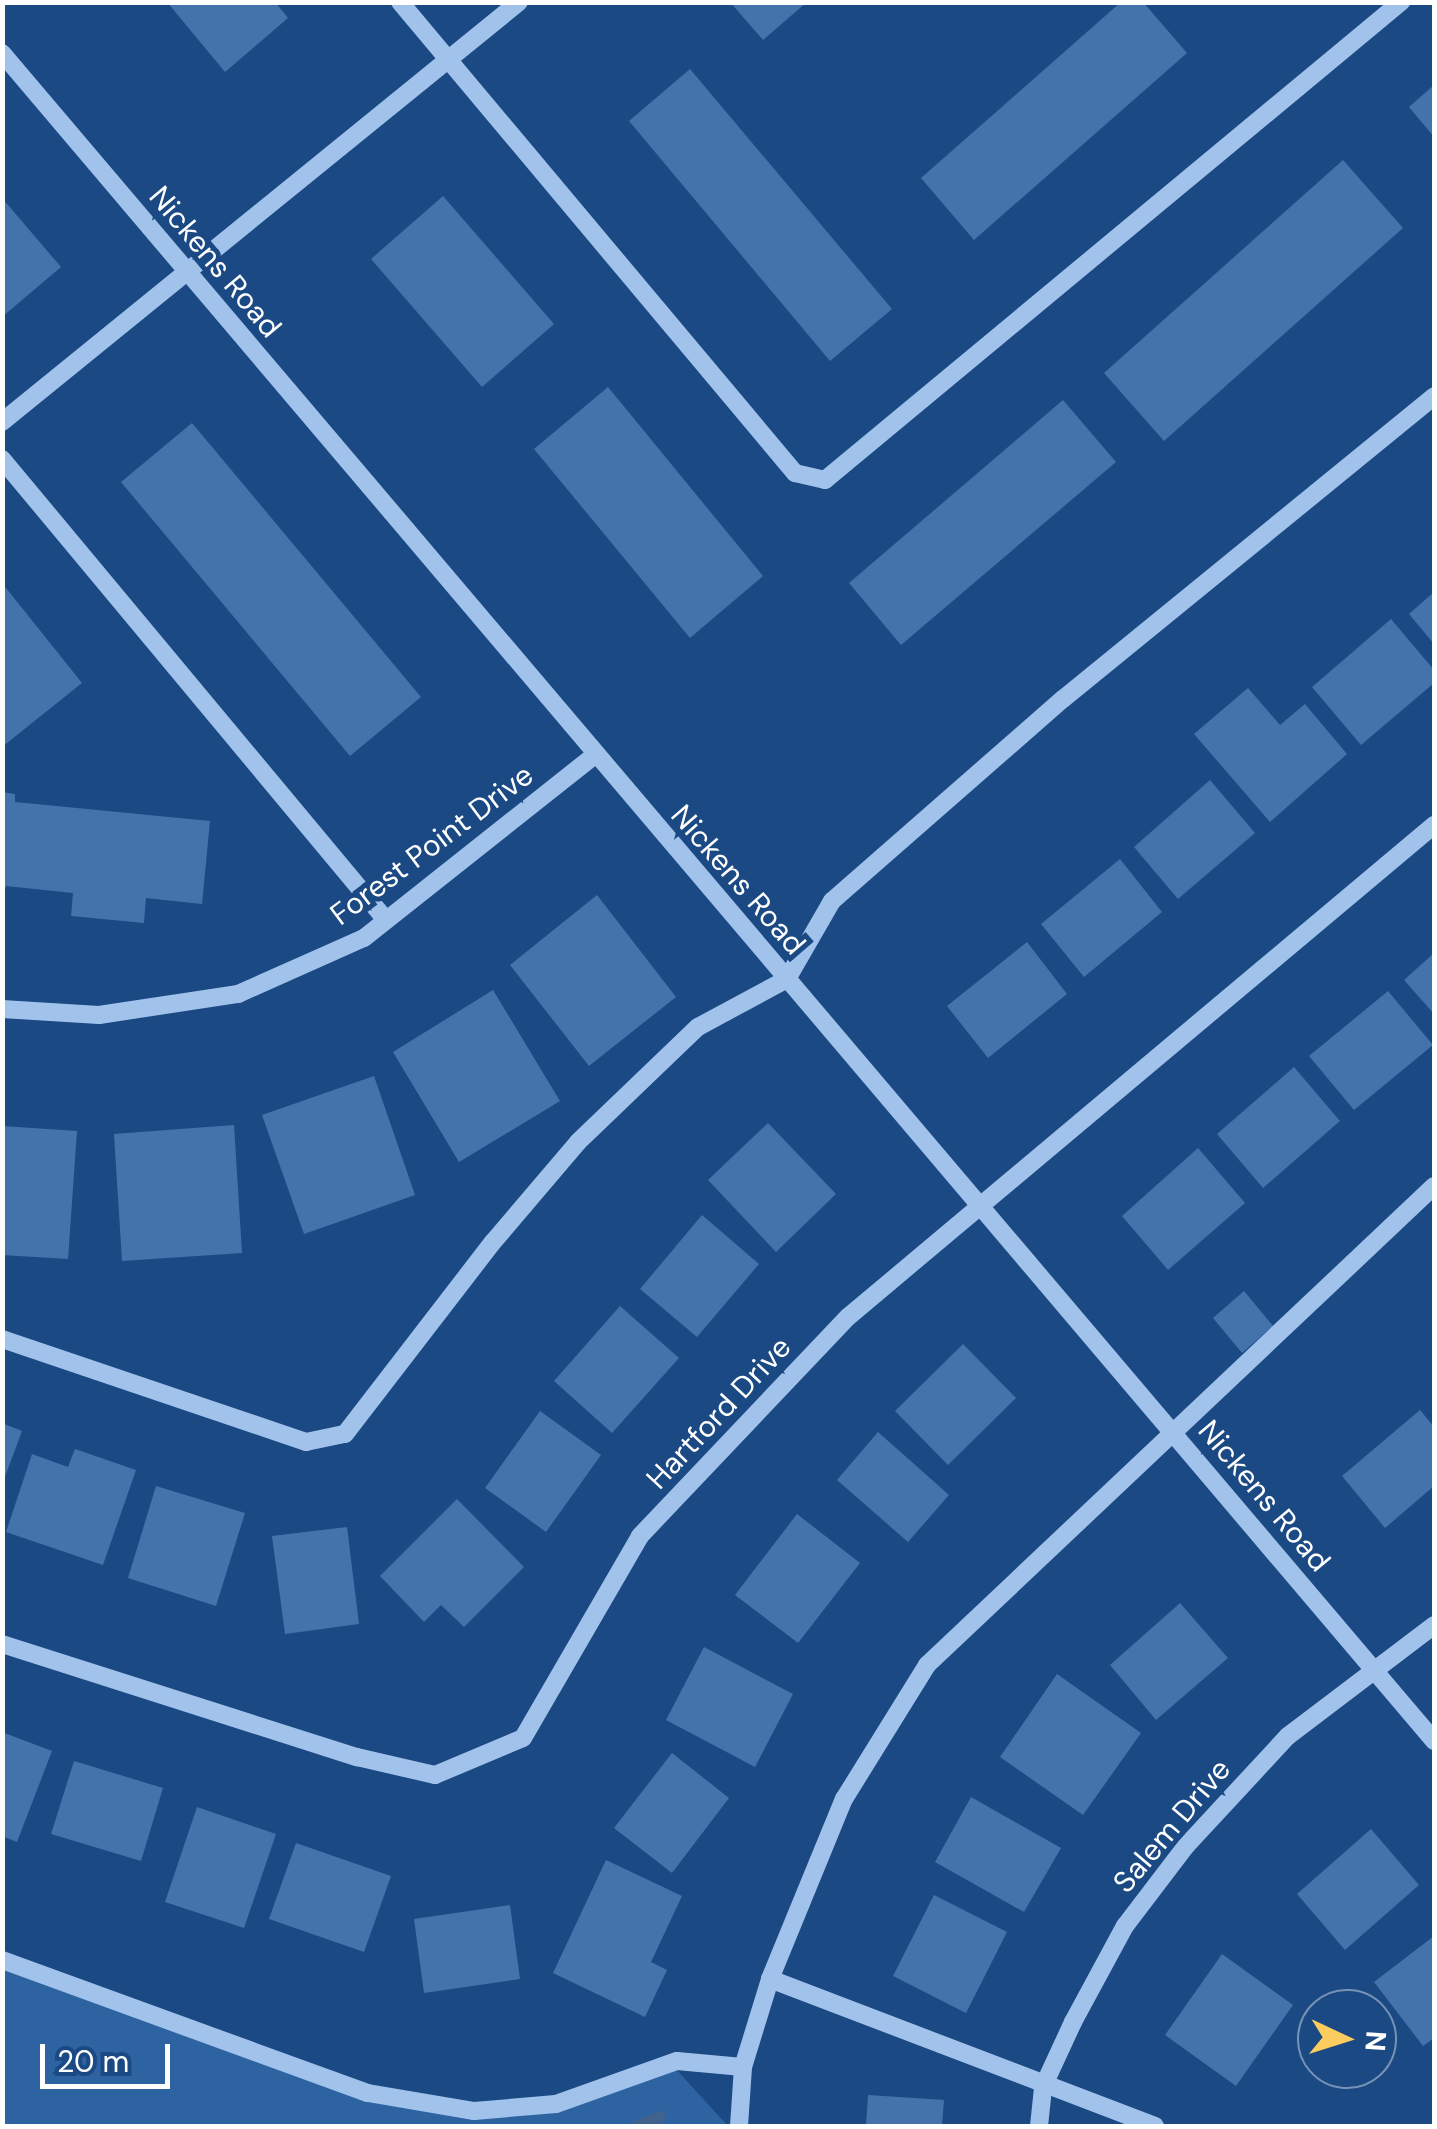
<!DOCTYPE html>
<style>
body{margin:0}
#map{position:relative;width:1437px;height:2129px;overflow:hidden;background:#1b4983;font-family:"DM Sans",sans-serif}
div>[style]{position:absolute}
.green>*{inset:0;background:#2e63a2}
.stream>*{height:12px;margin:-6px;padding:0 6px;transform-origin:6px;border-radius:6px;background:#40628d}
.building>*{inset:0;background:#4473ac}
.minor>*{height:18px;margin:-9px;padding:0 9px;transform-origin:9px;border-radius:9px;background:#a1c3eb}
span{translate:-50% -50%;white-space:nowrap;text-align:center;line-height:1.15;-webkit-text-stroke:10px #1b4983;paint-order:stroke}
.street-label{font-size:30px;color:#fff}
.frame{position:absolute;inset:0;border:5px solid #fff;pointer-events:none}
.north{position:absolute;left:1297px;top:1989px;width:100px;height:100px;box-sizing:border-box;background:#1b4983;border:2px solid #7692b5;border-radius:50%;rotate:94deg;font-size:28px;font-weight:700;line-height:40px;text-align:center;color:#fff}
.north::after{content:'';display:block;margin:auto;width:35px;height:45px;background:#fccd5e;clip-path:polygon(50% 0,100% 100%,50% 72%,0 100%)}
.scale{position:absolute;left:40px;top:2044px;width:130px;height:45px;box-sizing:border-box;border:5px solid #fff;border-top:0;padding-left:12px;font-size:30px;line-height:35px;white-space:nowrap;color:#fff;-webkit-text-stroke:8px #1b4983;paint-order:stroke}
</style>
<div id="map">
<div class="green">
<div style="clip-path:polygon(2px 1959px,360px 2091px,503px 2111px,674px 2067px,728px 2126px,3px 2126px)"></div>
</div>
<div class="stream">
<div style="left:638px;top:2126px;width:23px;rotate:-23deg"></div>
</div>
<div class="building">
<div style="clip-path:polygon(167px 2px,275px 2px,288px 18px,225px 72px)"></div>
<div style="clip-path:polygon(730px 2px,807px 2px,763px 40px)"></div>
<div style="clip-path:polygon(1121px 2px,1143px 2px,1187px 53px,974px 240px,921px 178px)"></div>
<div style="clip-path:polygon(690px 69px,892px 309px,830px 361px,629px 121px)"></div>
<div style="clip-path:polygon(1434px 85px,1434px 137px,1409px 107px)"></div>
<div style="clip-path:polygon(1343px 160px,1403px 228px,1164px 441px,1104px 373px)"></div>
<div style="clip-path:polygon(443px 196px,554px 324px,482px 387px,371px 259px)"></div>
<div style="clip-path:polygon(2px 198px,61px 267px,2px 317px)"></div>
<div style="clip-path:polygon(608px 387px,763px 576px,690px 638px,534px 449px)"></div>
<div style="clip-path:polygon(1063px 400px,1116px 462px,901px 645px,849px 583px)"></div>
<div style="clip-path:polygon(192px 423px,421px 697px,350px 756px,121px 482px)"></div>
<div style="clip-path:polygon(2px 583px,82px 683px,2px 747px)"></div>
<div style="clip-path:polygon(1434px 592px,1434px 644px,1409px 614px)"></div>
<div style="clip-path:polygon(1391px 619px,1434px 670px,1434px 683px,1361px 745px,1312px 687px)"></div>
<div style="clip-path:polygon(1248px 688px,1280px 725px,1305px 704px,1347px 754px,1270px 822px,1194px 734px)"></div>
<div style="clip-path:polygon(1210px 780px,1255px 833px,1178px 899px,1134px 847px)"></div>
<div style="clip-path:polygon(2px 792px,15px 794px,15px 802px,210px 821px,202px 904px,146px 898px,144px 923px,71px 916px,73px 893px,6px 886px,2px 899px)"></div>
<div style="clip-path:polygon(1120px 859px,1162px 912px,1084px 977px,1041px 924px)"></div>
<div style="clip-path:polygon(597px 895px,676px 997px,589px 1066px,510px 965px)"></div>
<div style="clip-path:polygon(1027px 942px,1067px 994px,988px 1058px,947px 1006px)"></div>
<div style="clip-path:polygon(1434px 953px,1434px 1014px,1404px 980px)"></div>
<div style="clip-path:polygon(493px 990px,560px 1101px,459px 1162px,393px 1052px)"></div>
<div style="clip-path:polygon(1388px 991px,1433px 1045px,1354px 1110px,1309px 1056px)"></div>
<div style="clip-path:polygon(1294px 1067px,1340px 1121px,1263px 1188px,1217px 1134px)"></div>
<div style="clip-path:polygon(374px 1076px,415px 1195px,304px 1234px,262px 1115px)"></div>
<div style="clip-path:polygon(768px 1123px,836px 1194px,776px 1252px,708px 1180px)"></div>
<div style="clip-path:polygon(234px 1125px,242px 1253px,122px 1261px,114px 1134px)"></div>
<div style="clip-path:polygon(2px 1126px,77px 1131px,68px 1259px,2px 1255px)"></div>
<div style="clip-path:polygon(1198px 1148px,1245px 1203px,1168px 1270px,1122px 1216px)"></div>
<div style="clip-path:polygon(702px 1215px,759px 1264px,697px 1337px,640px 1289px)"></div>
<div style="clip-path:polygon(1244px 1291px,1273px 1326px,1242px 1353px,1213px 1318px)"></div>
<div style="clip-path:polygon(620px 1306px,679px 1358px,612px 1433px,554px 1381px)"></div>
<div style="clip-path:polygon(963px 1344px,1016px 1398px,948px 1465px,895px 1411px)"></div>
<div style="clip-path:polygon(1420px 1410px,1434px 1427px,1434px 1486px,1385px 1528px,1342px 1476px)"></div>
<div style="clip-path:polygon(540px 1411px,601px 1455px,546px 1532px,485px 1488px)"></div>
<div style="clip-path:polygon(2px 1423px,22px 1431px,3px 1482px,2px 1482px)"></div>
<div style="clip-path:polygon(878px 1432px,949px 1495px,908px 1542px,837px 1480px)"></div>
<div style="clip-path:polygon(75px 1449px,136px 1470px,103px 1565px,6px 1532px,32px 1454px,68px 1467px)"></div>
<div style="clip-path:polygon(156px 1486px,245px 1513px,216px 1606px,128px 1578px)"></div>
<div style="clip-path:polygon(457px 1499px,524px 1567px,464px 1627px,441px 1605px,424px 1622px,380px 1576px)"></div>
<div style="clip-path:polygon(797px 1514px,860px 1563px,798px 1643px,735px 1595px)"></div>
<div style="clip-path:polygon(347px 1527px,359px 1624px,285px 1634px,272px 1536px)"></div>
<div style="clip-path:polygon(1180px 1603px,1228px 1658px,1156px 1720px,1110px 1665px)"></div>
<div style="clip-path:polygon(704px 1647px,793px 1694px,755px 1767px,666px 1720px)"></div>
<div style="clip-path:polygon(1057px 1674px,1141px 1733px,1083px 1815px,1000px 1757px)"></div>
<div style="clip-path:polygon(2px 1732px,52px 1751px,17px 1842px,2px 1836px)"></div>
<div style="clip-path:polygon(672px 1753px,729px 1798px,672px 1873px,614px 1828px)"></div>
<div style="clip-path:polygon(74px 1761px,163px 1788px,141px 1861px,51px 1834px)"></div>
<div style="clip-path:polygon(971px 1797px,1061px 1848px,1024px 1912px,935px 1862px)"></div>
<div style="clip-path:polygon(197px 1807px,276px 1834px,244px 1928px,165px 1902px)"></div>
<div style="clip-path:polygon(1371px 1829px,1419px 1885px,1345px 1950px,1297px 1894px)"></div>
<div style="clip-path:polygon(296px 1843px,391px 1876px,364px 1952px,269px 1919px)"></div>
<div style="clip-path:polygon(606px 1860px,682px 1896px,651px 1962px,667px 1970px,645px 2017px,553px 1973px)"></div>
<div style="clip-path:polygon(934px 1895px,1007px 1932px,966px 2013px,893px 1976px)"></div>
<div style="clip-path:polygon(510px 1905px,520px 1979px,424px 1993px,414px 1919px)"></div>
<div style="clip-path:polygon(1434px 1936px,1434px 2038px,1423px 2046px,1374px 1982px)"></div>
<div style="clip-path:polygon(1222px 1954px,1293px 2005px,1236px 2086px,1165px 2035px)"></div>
<div style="clip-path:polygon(868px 2095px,944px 2100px,942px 2126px,866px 2126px)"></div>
</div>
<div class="minor">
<div style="left:400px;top:2px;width:615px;rotate:50.02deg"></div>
<div style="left:795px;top:473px;width:31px;rotate:13deg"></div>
<div style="left:825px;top:480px;width:749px;rotate:-39.69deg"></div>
<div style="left:2px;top:53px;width:2214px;rotate:49.69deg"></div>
<div style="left:2px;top:422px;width:666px;rotate:-39.09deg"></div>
<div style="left:2px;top:459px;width:600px;rotate:50.21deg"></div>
<div style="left:2px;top:1009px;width:97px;rotate:3.5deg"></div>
<div style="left:99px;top:1015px;width:141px;rotate:-8.6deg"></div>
<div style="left:238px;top:994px;width:138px;rotate:-24deg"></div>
<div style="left:364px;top:938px;width:295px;rotate:-38.4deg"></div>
<div style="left:2px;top:1339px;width:321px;rotate:18.7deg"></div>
<div style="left:306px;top:1442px;width:40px;rotate:-12deg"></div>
<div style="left:345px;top:1434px;width:242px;rotate:-52.4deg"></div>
<div style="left:493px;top:1242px;width:131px;rotate:-49.6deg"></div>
<div style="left:578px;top:1142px;width:166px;rotate:-43.8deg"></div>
<div style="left:698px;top:1027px;width:101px;rotate:-28.3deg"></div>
<div style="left:787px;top:979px;width:90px;rotate:-60deg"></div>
<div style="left:832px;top:901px;width:307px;rotate:-41.2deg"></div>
<div style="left:1063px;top:699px;width:479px;rotate:-39.2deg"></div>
<div style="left:2px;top:1644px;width:373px;rotate:17.7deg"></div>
<div style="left:357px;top:1757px;width:80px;rotate:13deg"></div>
<div style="left:435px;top:1775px;width:95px;rotate:-22.8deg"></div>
<div style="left:523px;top:1738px;width:233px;rotate:-59.9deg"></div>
<div style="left:640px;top:1536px;width:302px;rotate:-46.5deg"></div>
<div style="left:848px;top:1317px;width:765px;rotate:-40.02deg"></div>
<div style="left:2px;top:1960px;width:389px;rotate:20deg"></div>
<div style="left:368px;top:2093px;width:108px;rotate:9.6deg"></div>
<div style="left:474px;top:2111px;width:82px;rotate:-4.9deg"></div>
<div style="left:556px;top:2104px;width:128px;rotate:-19.6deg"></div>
<div style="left:677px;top:2061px;width:66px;rotate:5.2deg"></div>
<div style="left:770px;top:1979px;width:412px;rotate:20.9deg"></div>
<div style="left:739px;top:2126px;width:59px;rotate:-86.1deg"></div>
<div style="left:743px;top:2067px;width:92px;rotate:-72.9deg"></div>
<div style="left:770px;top:1979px;width:195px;rotate:-67.7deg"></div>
<div style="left:844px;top:1799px;width:158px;rotate:-58.2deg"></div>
<div style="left:927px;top:1665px;width:697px;rotate:-43.37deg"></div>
<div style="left:1039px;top:2126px;width:39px;rotate:-84deg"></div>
<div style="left:1043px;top:2087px;width:72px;rotate:-65.2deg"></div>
<div style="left:1073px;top:2022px;width:109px;rotate:-61.6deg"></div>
<div style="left:1125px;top:1926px;width:101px;rotate:-52.7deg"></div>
<div style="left:1186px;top:1846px;width:150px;rotate:-47.2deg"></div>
<div style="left:1288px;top:1736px;width:183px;rotate:-37.2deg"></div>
</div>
<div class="street-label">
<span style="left:215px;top:262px;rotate:50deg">Nickens Road</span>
<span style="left:432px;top:845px;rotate:-37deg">Forest Point Drive</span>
<span style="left:738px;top:880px;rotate:49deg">Nickens Road</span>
<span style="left:719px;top:1413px;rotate:-47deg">Hartford Drive</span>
<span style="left:1264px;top:1496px;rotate:50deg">Nickens Road</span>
<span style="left:1172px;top:1826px;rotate:-50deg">Salem Drive</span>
</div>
<div class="frame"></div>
<div class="north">N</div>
<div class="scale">20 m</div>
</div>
